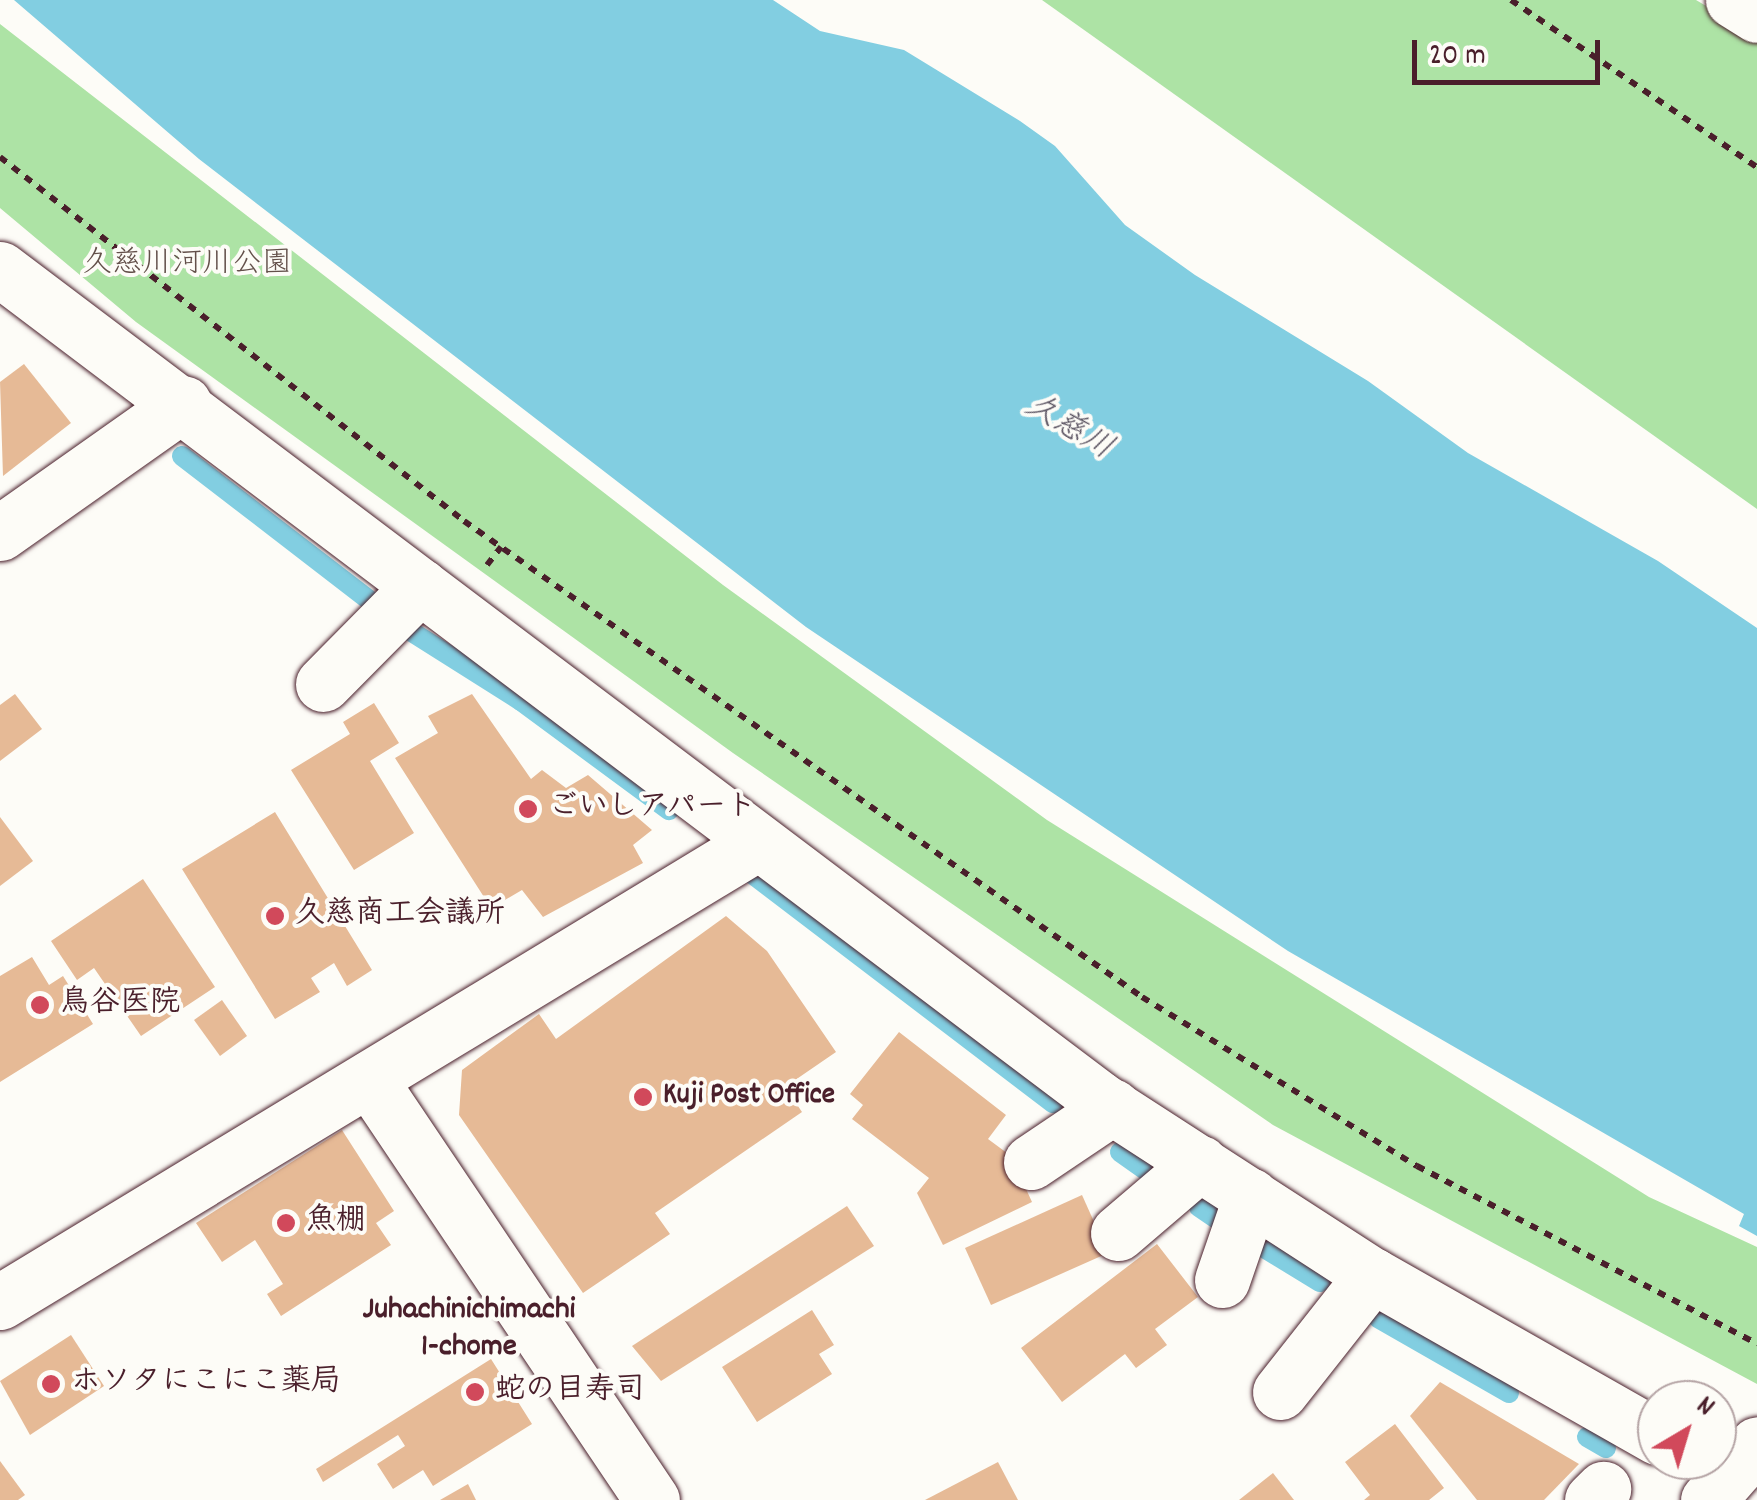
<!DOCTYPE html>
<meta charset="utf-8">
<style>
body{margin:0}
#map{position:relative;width:1757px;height:1500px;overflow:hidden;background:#fdfcf7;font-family:Dekko,"Klee One",sans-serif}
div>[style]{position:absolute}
.green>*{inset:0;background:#ade3a5}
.water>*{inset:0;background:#82cee1}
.stream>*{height:20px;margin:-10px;padding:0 10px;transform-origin:10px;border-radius:10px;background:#82cee1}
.building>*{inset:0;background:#e6ba96}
.path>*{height:6px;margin-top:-3px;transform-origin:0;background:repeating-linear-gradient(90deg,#4a1f2b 0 8px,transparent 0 16px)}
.roads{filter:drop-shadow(0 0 2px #4a1f2b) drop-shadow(0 0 2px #4a1f2b)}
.minor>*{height:55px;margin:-27.5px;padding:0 27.5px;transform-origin:27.5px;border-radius:27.5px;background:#fdfcf7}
.dots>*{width:28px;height:28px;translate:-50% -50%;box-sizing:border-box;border:5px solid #fdfcf7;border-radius:50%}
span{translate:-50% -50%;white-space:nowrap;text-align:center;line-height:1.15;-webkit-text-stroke:8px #fdfcf7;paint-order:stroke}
.park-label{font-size:30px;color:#63504a}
.poi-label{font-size:30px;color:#4a1f2b;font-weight:700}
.left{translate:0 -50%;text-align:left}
.water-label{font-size:32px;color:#5b5462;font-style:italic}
.neighbourhood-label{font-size:32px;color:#4a1f2b;font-weight:700}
.north{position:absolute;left:1637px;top:1380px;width:100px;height:100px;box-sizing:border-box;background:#fdfcf7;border:2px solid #b5a4a5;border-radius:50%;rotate:38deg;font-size:28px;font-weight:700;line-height:40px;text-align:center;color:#4a1f2b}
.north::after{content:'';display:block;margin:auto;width:35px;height:45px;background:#d1495b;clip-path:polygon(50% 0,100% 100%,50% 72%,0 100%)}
.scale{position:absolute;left:1412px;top:40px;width:188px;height:45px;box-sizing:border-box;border:5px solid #4a1f2b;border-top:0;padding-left:12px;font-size:30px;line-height:35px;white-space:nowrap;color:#4a1f2b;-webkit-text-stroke:8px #fdfcf7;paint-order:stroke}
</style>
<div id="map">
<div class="green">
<div style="clip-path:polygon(1042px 0,1696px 0,1757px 36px,1757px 509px)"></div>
<div style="clip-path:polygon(0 24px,723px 585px,1047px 820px,1649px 1197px,1757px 1247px,1757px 1384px,1273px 1125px,733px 753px,136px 322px,0 208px)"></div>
</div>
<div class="water">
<div style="clip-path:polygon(14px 0,773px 0,820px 31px,904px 50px,1020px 121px,1055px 146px,1125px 225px,1195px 275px,1368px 381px,1468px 453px,1658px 561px,1757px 628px,1757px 1236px,1739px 1226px,1744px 1214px,1288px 951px,806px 627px,199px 159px)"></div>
</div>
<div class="stream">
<div style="left:182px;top:456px;width:241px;rotate:37.6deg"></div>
<div style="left:412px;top:632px;width:129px;rotate:32.3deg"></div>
<div style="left:521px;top:701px;width:184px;rotate:36.4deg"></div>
<div style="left:751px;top:873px;width:380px;rotate:37.3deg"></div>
<div style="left:1120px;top:1152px;width:43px;rotate:35.5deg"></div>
<div style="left:1199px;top:1207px;width:27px;rotate:34deg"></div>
<div style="left:1251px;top:1240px;width:81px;rotate:31.3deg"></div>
<div style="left:1378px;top:1318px;width:151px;rotate:29.8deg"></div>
<div style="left:1587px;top:1437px;width:22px;rotate:30deg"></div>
</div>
<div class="building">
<div style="clip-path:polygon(24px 364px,71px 423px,3px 476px,0 382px)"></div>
<div style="clip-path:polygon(15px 694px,42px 729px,0 761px,0 705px)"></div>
<div style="clip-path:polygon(472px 694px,531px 779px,542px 770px,566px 788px,588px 775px,652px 830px,633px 845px,643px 863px,543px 917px,522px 890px,491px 908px,395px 758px,438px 733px,428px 716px)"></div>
<div style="clip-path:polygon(374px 703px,399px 743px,370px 761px,414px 833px,354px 870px,291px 770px,350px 734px,343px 722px)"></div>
<div style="clip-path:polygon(275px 812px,372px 970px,347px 986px,334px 963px,311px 978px,320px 992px,275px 1019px,182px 869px)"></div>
<div style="clip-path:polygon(0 817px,33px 861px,0 886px)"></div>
<div style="clip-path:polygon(143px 879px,215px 987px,141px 1036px,94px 968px,77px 980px,51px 941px)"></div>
<div style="clip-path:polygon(726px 916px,767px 951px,836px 1052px,785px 1087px,802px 1112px,655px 1213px,670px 1234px,583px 1293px,459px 1115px,462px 1070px,539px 1014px,556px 1039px)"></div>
<div style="clip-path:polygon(32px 957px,49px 985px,63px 976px,93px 1024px,0 1082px,0 976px)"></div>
<div style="clip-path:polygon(222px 1000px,247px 1036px,220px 1056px,194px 1020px)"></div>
<div style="clip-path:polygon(899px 1032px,1006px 1115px,988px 1139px,1011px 1156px,1032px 1202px,943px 1245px,917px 1193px,929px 1178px,852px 1119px,863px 1105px,850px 1094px)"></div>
<div style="clip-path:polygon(342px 1130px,394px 1211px,376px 1223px,391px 1245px,281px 1316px,267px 1294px,283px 1284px,255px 1240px,222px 1262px,196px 1223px)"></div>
<div style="clip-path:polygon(1082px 1195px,1108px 1253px,991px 1305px,965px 1248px)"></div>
<div style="clip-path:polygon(847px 1206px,874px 1246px,661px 1381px,632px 1346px)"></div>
<div style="clip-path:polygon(1157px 1244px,1198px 1297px,1155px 1329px,1167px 1345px,1136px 1368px,1125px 1354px,1062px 1402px,1021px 1348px)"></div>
<div style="clip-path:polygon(812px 1310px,834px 1345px,819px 1354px,832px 1374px,757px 1422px,722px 1367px)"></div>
<div style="clip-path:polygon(71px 1335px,104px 1386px,30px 1435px,0 1381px)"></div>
<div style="clip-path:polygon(491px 1359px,532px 1424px,433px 1486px,423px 1470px,393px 1489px,377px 1464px,405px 1446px,398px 1435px,323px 1482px,316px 1469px)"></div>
<div style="clip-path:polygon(1440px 1382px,1579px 1464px,1544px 1500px,1477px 1500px,1410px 1416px)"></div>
<div style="clip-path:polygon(1395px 1424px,1444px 1488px,1429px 1500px,1364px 1500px,1370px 1495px,1345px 1462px)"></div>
<div style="clip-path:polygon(0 1461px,25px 1495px,18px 1500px,0 1500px)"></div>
<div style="clip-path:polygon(998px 1462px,1018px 1500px,925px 1500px)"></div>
<div style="clip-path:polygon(1273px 1473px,1294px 1500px,1239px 1500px)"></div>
<div style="clip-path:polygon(468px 1484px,476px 1500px,440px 1500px)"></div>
</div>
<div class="path">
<div style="left:1511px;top:0;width:297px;rotate:34.2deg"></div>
<div style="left:0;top:157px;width:590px;rotate:38.11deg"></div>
<div style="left:464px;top:521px;width:828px;rotate:35.07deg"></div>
<div style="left:1142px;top:997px;width:323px;rotate:31.6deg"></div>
<div style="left:1417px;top:1166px;width:384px;rotate:27.6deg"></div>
<div style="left:487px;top:565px;width:23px;rotate:-52deg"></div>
</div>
<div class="roads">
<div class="minor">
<div style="left:1733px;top:0;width:28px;rotate:32deg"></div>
<div style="left:0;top:269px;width:1376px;rotate:37.05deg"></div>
<div style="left:1098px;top:1098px;width:326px;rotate:32.9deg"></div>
<div style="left:1372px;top:1275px;width:328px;rotate:29.6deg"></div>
<div style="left:0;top:533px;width:225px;rotate:-35.2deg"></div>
<div style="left:323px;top:684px;width:138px;rotate:-45.3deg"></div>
<div style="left:369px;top:1079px;width:507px;rotate:56.09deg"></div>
<div style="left:1031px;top:1162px;width:99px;rotate:-33.9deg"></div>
<div style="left:1118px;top:1233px;width:108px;rotate:-40.5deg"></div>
<div style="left:1222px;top:1280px;width:89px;rotate:-71deg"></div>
<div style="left:0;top:1302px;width:884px;rotate:-31.21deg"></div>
<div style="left:1280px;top:1392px;width:149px;rotate:-51.8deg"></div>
<div style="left:1592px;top:1500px;width:16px;rotate:-45deg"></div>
<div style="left:1708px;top:1500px;width:74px;rotate:-48.8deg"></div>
</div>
</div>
<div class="dots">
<div style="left:528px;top:809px;background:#d1495b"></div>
<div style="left:275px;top:916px;background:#d1495b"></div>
<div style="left:40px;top:1005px;background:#d1495b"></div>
<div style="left:643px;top:1097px;background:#d1495b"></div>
<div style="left:286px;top:1223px;background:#d1495b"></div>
<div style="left:51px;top:1384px;background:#d1495b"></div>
<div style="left:475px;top:1392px;background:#d1495b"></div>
</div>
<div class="park-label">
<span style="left:187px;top:266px">久慈川河川公園</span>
</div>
<div class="poi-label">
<span class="left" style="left:548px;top:809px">ごいしアパート</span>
<span class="left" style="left:295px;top:916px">久慈商工会議所</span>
<span class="left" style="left:60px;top:1005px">鳥谷医院</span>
<span class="left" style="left:663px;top:1097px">Kuji Post Office</span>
<span class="left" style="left:306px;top:1223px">魚棚</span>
<span class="left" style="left:71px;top:1384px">ホソタにこにこ薬局</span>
<span class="left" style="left:495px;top:1392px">蛇の目寿司</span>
</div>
<div class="water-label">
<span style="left:1068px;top:429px;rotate:31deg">久慈川</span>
</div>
<div class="neighbourhood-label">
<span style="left:469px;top:1330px">Juhachinichimachi<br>1-chome</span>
</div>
<div class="north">N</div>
<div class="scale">20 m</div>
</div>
